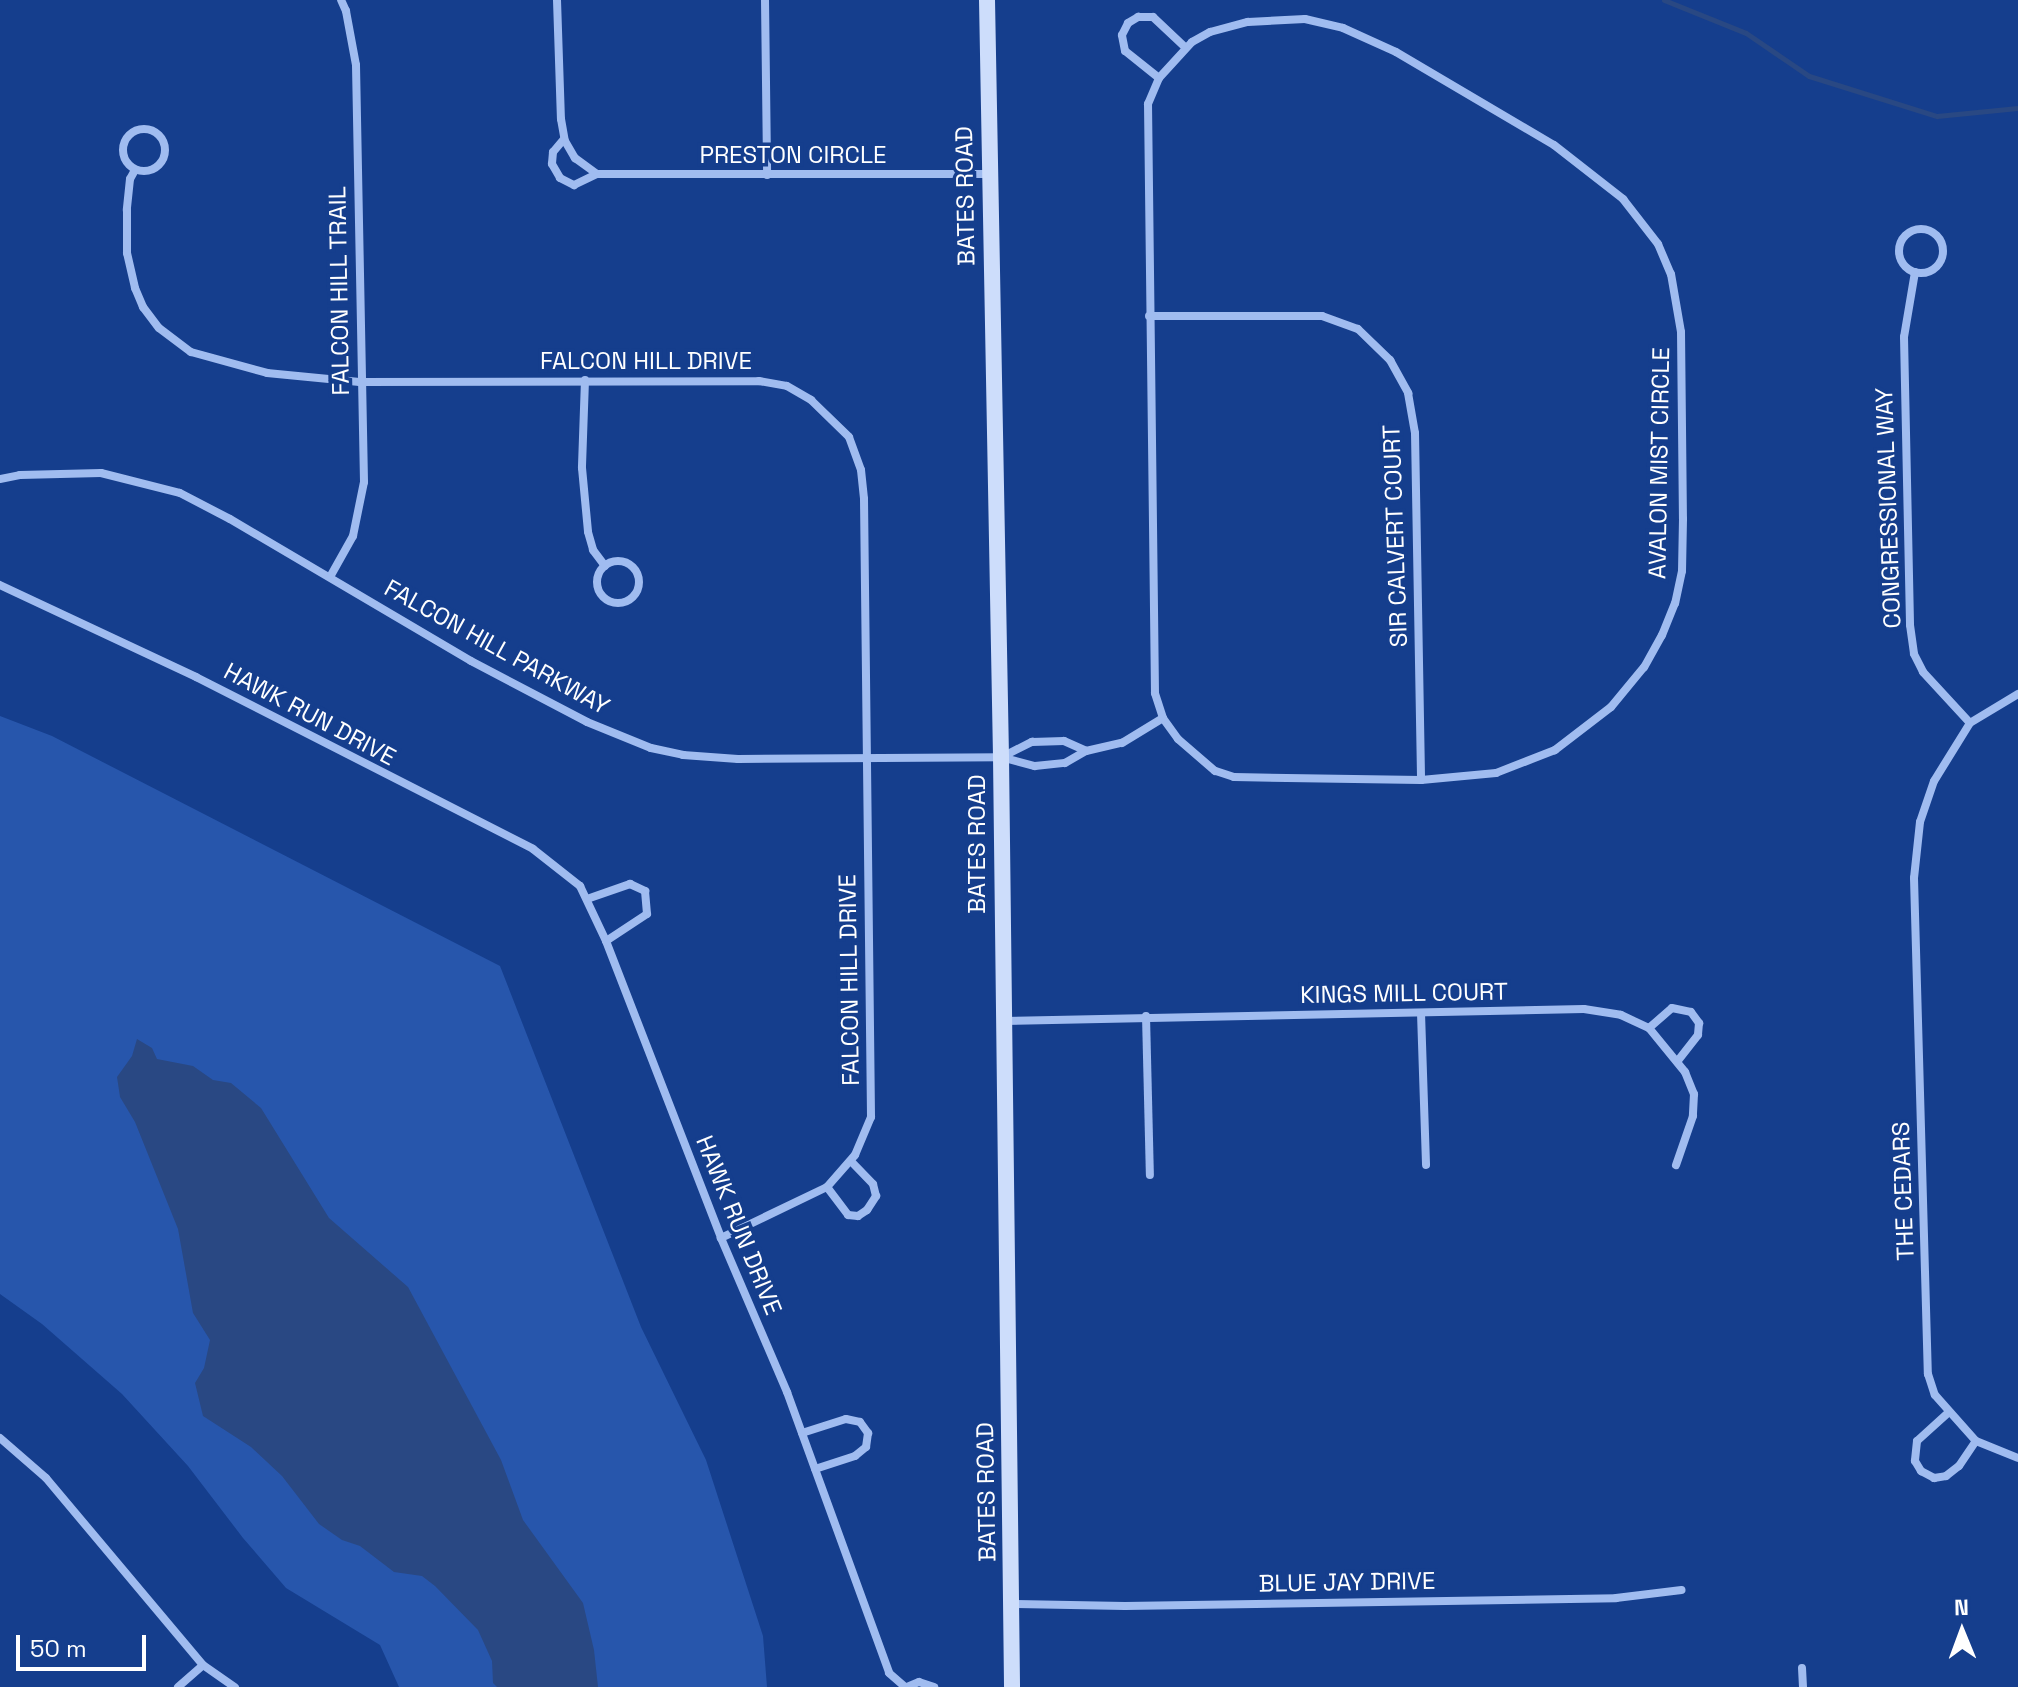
<!DOCTYPE html>
<style>
body{margin:0}
#map{position:relative;width:2018px;height:1687px;overflow:hidden;background:#153e8d;font-family:"Space Grotesk",sans-serif}
div>[style]{position:absolute}
.green>*{inset:0;background:#2756ac}
.water>*{inset:0;background:#294883}
.stream>*{height:5px;margin:-2.5px;padding:0 2.5px;transform-origin:2.5px;border-radius:2.5px;background:#294883}
.street>*{height:8px;margin:-4px;padding:0 4px;transform-origin:4px;border-radius:4px;background:#a0bcf0}
.street>.ring{margin:-4px;padding:0;box-sizing:content-box;background:none;border:8px solid #a0bcf0;border-radius:50%}
.secondary>*{height:16px;margin:-8px;padding:0 8px;transform-origin:8px;border-radius:8px;background:#cdddfb}
span{translate:-50% -50%;white-space:nowrap;text-align:center;line-height:1.15;-webkit-text-stroke:7px #153e8d;paint-order:stroke}
.street-label{font-size:24px;color:#fff}
.north{position:absolute;left:1922px;top:1591px;width:80px;height:80px;-webkit-text-stroke:6px #153e8d;paint-order:stroke;rotate:359deg;font-size:22px;font-weight:700;line-height:32px;text-align:center;color:#fff}
.north::after{content:'';display:block;margin:auto;width:28px;height:36px;background:#fff;clip-path:polygon(50% 0,100% 100%,50% 72%,0 100%)}
.scale{position:absolute;left:16px;top:1635px;width:130px;height:36px;box-sizing:border-box;border:4px solid #fff;border-top:0;padding-left:10px;font-size:24px;line-height:28px;white-space:nowrap;color:#fff;-webkit-text-stroke:6px #153e8d;paint-order:stroke}
</style>
<div id="map">
<div class="green">
<div style="clip-path:polygon(0 716px,52px 736px,500px 966px,641px 1327px,706px 1460px,763px 1636px,767px 1687px,399px 1687px,380px 1645px,286px 1588px,243px 1538px,188px 1466px,122px 1394px,42px 1324px,0 1294px)"></div>
</div>
<div class="water">
<div style="clip-path:polygon(137px 1039px,152px 1048px,157px 1059px,193px 1066px,213px 1080px,231px 1083px,261px 1108px,329px 1218px,408px 1287px,501px 1460px,523px 1520px,583px 1603px,594px 1650px,598px 1687px,497px 1687px,493px 1683px,492px 1661px,478px 1630px,435px 1586px,422px 1576px,394px 1572px,360px 1546px,342px 1540px,319px 1524px,282px 1476px,251px 1447px,203px 1416px,195px 1383px,204px 1368px,210px 1340px,193px 1313px,178px 1229px,135px 1122px,120px 1097px,117px 1077px,132px 1056px)"></div>
</div>
<div class="stream">
<div style="left:1664px;top:0;width:88px;rotate:21.9deg"></div>
<div style="left:1746px;top:33px;width:76px;rotate:34.3deg"></div>
<div style="left:1809px;top:76px;width:134px;rotate:17.4deg"></div>
<div style="left:1937px;top:116px;width:81px;rotate:-5.6deg"></div>
</div>
<div class="street">
<div style="left:557px;top:0;width:119px;rotate:88.1deg"></div>
<div style="left:561px;top:119px;width:22px;rotate:80deg"></div>
<div style="left:565px;top:141px;width:20px;rotate:60deg"></div>
<div style="left:575px;top:158px;width:27px;rotate:36deg"></div>
<div style="left:597px;top:174px;width:391px"></div>
<div style="left:765px;top:0;width:175px;rotate:89.3deg"></div>
<div style="left:1305px;top:19px;width:39px;rotate:13deg"></div>
<div style="left:1343px;top:28px;width:58px;rotate:24.4deg"></div>
<div style="left:1396px;top:52px;width:183px;rotate:30.5deg"></div>
<div style="left:1554px;top:145px;width:88px;rotate:38deg"></div>
<div style="left:1623px;top:199px;width:57px;rotate:52.1deg"></div>
<div style="left:1658px;top:244px;width:33px;rotate:67deg"></div>
<div style="left:1671px;top:274px;width:59px;rotate:80.2deg"></div>
<div style="left:1681px;top:332px;width:187px;rotate:89.4deg"></div>
<div style="left:1683px;top:519px;width:52px;rotate:91.1deg"></div>
<div style="left:1682px;top:571px;width:33px;rotate:102deg"></div>
<div style="left:1675px;top:603px;width:35px;rotate:112deg"></div>
<div style="left:1662px;top:635px;width:37px;rotate:119deg"></div>
<div style="left:1644px;top:667px;width:52px;rotate:129.5deg"></div>
<div style="left:1611px;top:707px;width:71px;rotate:142.5deg"></div>
<div style="left:1555px;top:750px;width:63px;rotate:158.7deg"></div>
<div style="left:1496px;top:773px;width:75px;rotate:174.7deg"></div>
<div style="left:1421px;top:780px;width:187px;rotate:-179.1deg"></div>
<div style="left:1234px;top:777px;width:20px;rotate:-162deg"></div>
<div style="left:1215px;top:771px;width:49px;rotate:-139.1deg"></div>
<div style="left:1178px;top:739px;width:26px;rotate:-126deg"></div>
<div style="left:1163px;top:718px;width:26px;rotate:-108deg"></div>
<div style="left:1155px;top:693px;width:589px;rotate:-90.68deg"></div>
<div style="left:1148px;top:104px;width:28px;rotate:-67deg"></div>
<div style="left:1159px;top:78px;width:49px;rotate:-47.5deg"></div>
<div style="left:1192px;top:42px;width:21px;rotate:-29deg"></div>
<div style="left:1210px;top:32px;width:39px;rotate:-15deg"></div>
<div style="left:1248px;top:22px;width:57px;rotate:-3deg"></div>
<div style="left:1159px;top:78px;width:43px;rotate:-141.5deg"></div>
<div style="left:1125px;top:51px;width:16px;rotate:-101deg"></div>
<div style="left:1122px;top:35px;width:13px;rotate:-63deg"></div>
<div style="left:1128px;top:23px;width:12px;rotate:-31deg"></div>
<div style="left:1138px;top:17px;width:15px"></div>
<div style="left:1153px;top:17px;width:45px;rotate:43.2deg"></div>
<div class="ring" style="left:123px;top:129px;width:34px;height:34px"></div>
<div style="left:564px;top:139px;width:17px;rotate:130deg"></div>
<div style="left:553px;top:152px;width:12px;rotate:95deg"></div>
<div style="left:552px;top:164px;width:16px;rotate:60deg"></div>
<div style="left:560px;top:178px;width:16px;rotate:27deg"></div>
<div style="left:574px;top:185px;width:25px;rotate:-26deg"></div>
<div style="left:135px;top:170px;width:10px;rotate:119deg"></div>
<div style="left:130px;top:179px;width:31px;rotate:96deg"></div>
<div style="left:127px;top:210px;width:43px;rotate:90deg"></div>
<div style="left:127px;top:253px;width:36px;rotate:77deg"></div>
<div style="left:135px;top:288px;width:21px;rotate:67deg"></div>
<div style="left:143px;top:307px;width:26px;rotate:53deg"></div>
<div style="left:159px;top:328px;width:40px;rotate:37deg"></div>
<div style="left:191px;top:352px;width:79px;rotate:15.4deg"></div>
<div style="left:267px;top:373px;width:93px;rotate:5.5deg"></div>
<div style="left:360px;top:382px;width:399px;rotate:-0.1deg"></div>
<div style="left:759px;top:381px;width:28px;rotate:10deg"></div>
<div style="left:787px;top:386px;width:28px;rotate:30deg"></div>
<div style="left:811px;top:400px;width:53px;rotate:44.2deg"></div>
<div style="left:849px;top:437px;width:35px;rotate:70deg"></div>
<div style="left:861px;top:470px;width:29px;rotate:84deg"></div>
<div style="left:864px;top:499px;width:618px;rotate:89.35deg"></div>
<div style="left:871px;top:1117px;width:41px;rotate:112.8deg"></div>
<div style="left:855px;top:1155px;width:43px;rotate:131.2deg"></div>
<div style="left:827px;top:1187px;width:118px;rotate:154.3deg"></div>
<div class="ring" style="left:1899px;top:229px;width:36px;height:36px"></div>
<div style="left:1915px;top:272px;width:66px;rotate:99.6deg"></div>
<div style="left:1904px;top:337px;width:288px;rotate:88.8deg"></div>
<div style="left:1910px;top:625px;width:29px;rotate:82deg"></div>
<div style="left:1914px;top:654px;width:20px;rotate:63deg"></div>
<div style="left:1923px;top:672px;width:69px;rotate:47.3deg"></div>
<div style="left:1149px;top:316px;width:173px"></div>
<div style="left:1322px;top:316px;width:38px;rotate:20deg"></div>
<div style="left:1358px;top:329px;width:45px;rotate:44.1deg"></div>
<div style="left:1390px;top:360px;width:38px;rotate:61deg"></div>
<div style="left:1408px;top:393px;width:41px;rotate:80.1deg"></div>
<div style="left:1415px;top:433px;width:347px;rotate:89deg"></div>
<div style="left:585px;top:380px;width:88px;rotate:92deg"></div>
<div style="left:582px;top:468px;width:64px;rotate:84.6deg"></div>
<div style="left:588px;top:532px;width:19px;rotate:74deg"></div>
<div style="left:593px;top:550px;width:20px;rotate:53deg"></div>
<div style="left:0;top:479px;width:20px;rotate:-11deg"></div>
<div style="left:20px;top:475px;width:81px;rotate:-1.4deg"></div>
<div style="left:101px;top:473px;width:81px;rotate:14.2deg"></div>
<div style="left:180px;top:493px;width:56px;rotate:27.5deg"></div>
<div style="left:230px;top:519px;width:280px;rotate:30.5deg"></div>
<div style="left:471px;top:661px;width:131px;rotate:27.7deg"></div>
<div style="left:587px;top:722px;width:69px;rotate:22.1deg"></div>
<div style="left:651px;top:748px;width:33px;rotate:12deg"></div>
<div style="left:683px;top:755px;width:55px;rotate:4.2deg"></div>
<div style="left:738px;top:759px;width:263px;rotate:-0.4deg"></div>
<div style="left:1001px;top:757px;width:35px;rotate:15deg"></div>
<div style="left:1035px;top:766px;width:30px;rotate:-6deg"></div>
<div style="left:1065px;top:763px;width:24px;rotate:-30deg"></div>
<div style="left:1086px;top:751px;width:37px;rotate:-13deg"></div>
<div style="left:1122px;top:743px;width:48px;rotate:-31.4deg"></div>
<div class="ring" style="left:597px;top:561px;width:34px;height:34px"></div>
<div style="left:330px;top:577px;width:47px;rotate:-60.7deg"></div>
<div style="left:353px;top:536px;width:55px;rotate:-78.5deg"></div>
<div style="left:364px;top:482px;width:417px;rotate:-91.1deg"></div>
<div style="left:356px;top:65px;width:55px;rotate:-100.5deg"></div>
<div style="left:346px;top:11px;width:12px;rotate:-114deg"></div>
<div style="left:0;top:585px;width:217px;rotate:25.1deg"></div>
<div style="left:196px;top:677px;width:378px;rotate:27deg"></div>
<div style="left:533px;top:849px;width:60px;rotate:38.2deg"></div>
<div style="left:580px;top:886px;width:61px;rotate:64.7deg"></div>
<div style="left:606px;top:941px;width:318px;rotate:68.8deg"></div>
<div style="left:721px;top:1238px;width:168px;rotate:66.8deg"></div>
<div style="left:787px;top:1392px;width:299px;rotate:70deg"></div>
<div style="left:889px;top:1673px;width:21px;rotate:41deg"></div>
<div style="left:2018px;top:694px;width:56px;rotate:148.9deg"></div>
<div style="left:1970px;top:723px;width:68px;rotate:121.8deg"></div>
<div style="left:1934px;top:781px;width:43px;rotate:108.9deg"></div>
<div style="left:1920px;top:822px;width:56px;rotate:96.1deg"></div>
<div style="left:1914px;top:878px;width:496px;rotate:88.4deg"></div>
<div style="left:1928px;top:1374px;width:22px;rotate:72deg"></div>
<div style="left:1935px;top:1395px;width:62px;rotate:48.3deg"></div>
<div style="left:1976px;top:1441px;width:45px;rotate:22deg"></div>
<div style="left:1002px;top:757px;width:34px;rotate:-27deg"></div>
<div style="left:1032px;top:742px;width:32px;rotate:-2deg"></div>
<div style="left:1064px;top:741px;width:24px;rotate:24deg"></div>
<div style="left:587px;top:899px;width:46px;rotate:-19.2deg"></div>
<div style="left:630px;top:884px;width:17px;rotate:25deg"></div>
<div style="left:645px;top:891px;width:23px;rotate:85deg"></div>
<div style="left:647px;top:914px;width:49px;rotate:146.6deg"></div>
<div style="left:1421px;top:1013px;width:152px;rotate:88.1deg"></div>
<div style="left:1146px;top:1016px;width:159px;rotate:88.6deg"></div>
<div style="left:1002px;top:1021px;width:582px;rotate:-1.18deg"></div>
<div style="left:1584px;top:1009px;width:37px;rotate:9deg"></div>
<div style="left:1621px;top:1015px;width:31px;rotate:25deg"></div>
<div style="left:1649px;top:1028px;width:57px;rotate:50.7deg"></div>
<div style="left:1685px;top:1072px;width:24px;rotate:68deg"></div>
<div style="left:1694px;top:1094px;width:22px;rotate:93deg"></div>
<div style="left:1693px;top:1116px;width:52px;rotate:109.1deg"></div>
<div style="left:1649px;top:1028px;width:30px;rotate:-41deg"></div>
<div style="left:1672px;top:1008px;width:19px;rotate:12deg"></div>
<div style="left:1691px;top:1012px;width:14px;rotate:54deg"></div>
<div style="left:1699px;top:1023px;width:12px;rotate:95deg"></div>
<div style="left:1698px;top:1035px;width:34px;rotate:128deg"></div>
<div style="left:827px;top:1187px;width:35px;rotate:53deg"></div>
<div style="left:848px;top:1215px;width:10px;rotate:6deg"></div>
<div style="left:858px;top:1216px;width:11px;rotate:-34deg"></div>
<div style="left:867px;top:1210px;width:17px;rotate:-57deg"></div>
<div style="left:876px;top:1196px;width:12px;rotate:-104deg"></div>
<div style="left:873px;top:1184px;width:32px;rotate:-134deg"></div>
<div style="left:1949px;top:1412px;width:43px;rotate:137.8deg"></div>
<div style="left:1917px;top:1441px;width:20px;rotate:96deg"></div>
<div style="left:1915px;top:1461px;width:12px;rotate:59deg"></div>
<div style="left:1921px;top:1471px;width:15px;rotate:28deg"></div>
<div style="left:1934px;top:1478px;width:12px;rotate:-9deg"></div>
<div style="left:1946px;top:1476px;width:16px;rotate:-38deg"></div>
<div style="left:1959px;top:1466px;width:30px;rotate:-56deg"></div>
<div style="left:802px;top:1433px;width:46px;rotate:-17.7deg"></div>
<div style="left:846px;top:1419px;width:14px;rotate:12deg"></div>
<div style="left:860px;top:1422px;width:14px;rotate:54deg"></div>
<div style="left:868px;top:1433px;width:14px;rotate:98deg"></div>
<div style="left:866px;top:1447px;width:14px;rotate:141deg"></div>
<div style="left:855px;top:1456px;width:42px;rotate:162deg"></div>
<div style="left:0;top:1438px;width:61px;rotate:41deg"></div>
<div style="left:46px;top:1478px;width:244px;rotate:50deg"></div>
<div style="left:203px;top:1665px;width:39px;rotate:35deg"></div>
<div style="left:1011px;top:1604px;width:114px;rotate:1deg"></div>
<div style="left:1125px;top:1606px;width:491px;rotate:-0.9deg"></div>
<div style="left:1616px;top:1598px;width:66px;rotate:-6.9deg"></div>
<div style="left:1802px;top:1668px;width:19px;rotate:87deg"></div>
<div style="left:178px;top:1687px;width:33px;rotate:-41deg"></div>
<div style="left:907px;top:1687px;width:13px;rotate:-23deg"></div>
<div style="left:919px;top:1682px;width:16px;rotate:18deg"></div>
</div>
<div class="secondary">
<div style="left:987px;top:0;width:757px;rotate:88.94deg"></div>
<div style="left:1001px;top:757px;width:930px;rotate:89.32deg"></div>
</div>
<div class="street-label">
<span style="left:793px;top:155px">PRESTON CIRCLE</span>
<span style="left:965px;top:196px;rotate:-91deg">BATES ROAD</span>
<span style="left:339px;top:291px;rotate:-91deg">FALCON HILL TRAIL</span>
<span style="left:646px;top:361px">FALCON HILL DRIVE</span>
<span style="left:1659px;top:463px;rotate:-89deg">AVALON MIST CIRCLE</span>
<span style="left:1888px;top:508px;rotate:-92deg">CONGRESSIONAL WAY</span>
<span style="left:1395px;top:536px;rotate:-92deg">SIR CALVERT COURT</span>
<span style="left:497px;top:647px;rotate:29deg">FALCON HILL PARKWAY</span>
<span style="left:310px;top:714px;rotate:28deg">HAWK RUN DRIVE</span>
<span style="left:977px;top:844px;rotate:-90deg">BATES ROAD</span>
<span style="left:849px;top:980px;rotate:-91deg">FALCON HILL DRIVE</span>
<span style="left:1404px;top:993px;rotate:-1deg">KINGS MILL COURT</span>
<span style="left:1903px;top:1191px;rotate:-92deg">THE CEDARS</span>
<span style="left:739px;top:1225px;rotate:68deg">HAWK RUN DRIVE</span>
<span style="left:986px;top:1492px;rotate:-91deg">BATES ROAD</span>
<span style="left:1347px;top:1582px;rotate:-1deg">BLUE JAY DRIVE</span>
</div>
<div class="north">N</div>
<div class="scale">50 m</div>
</div>
